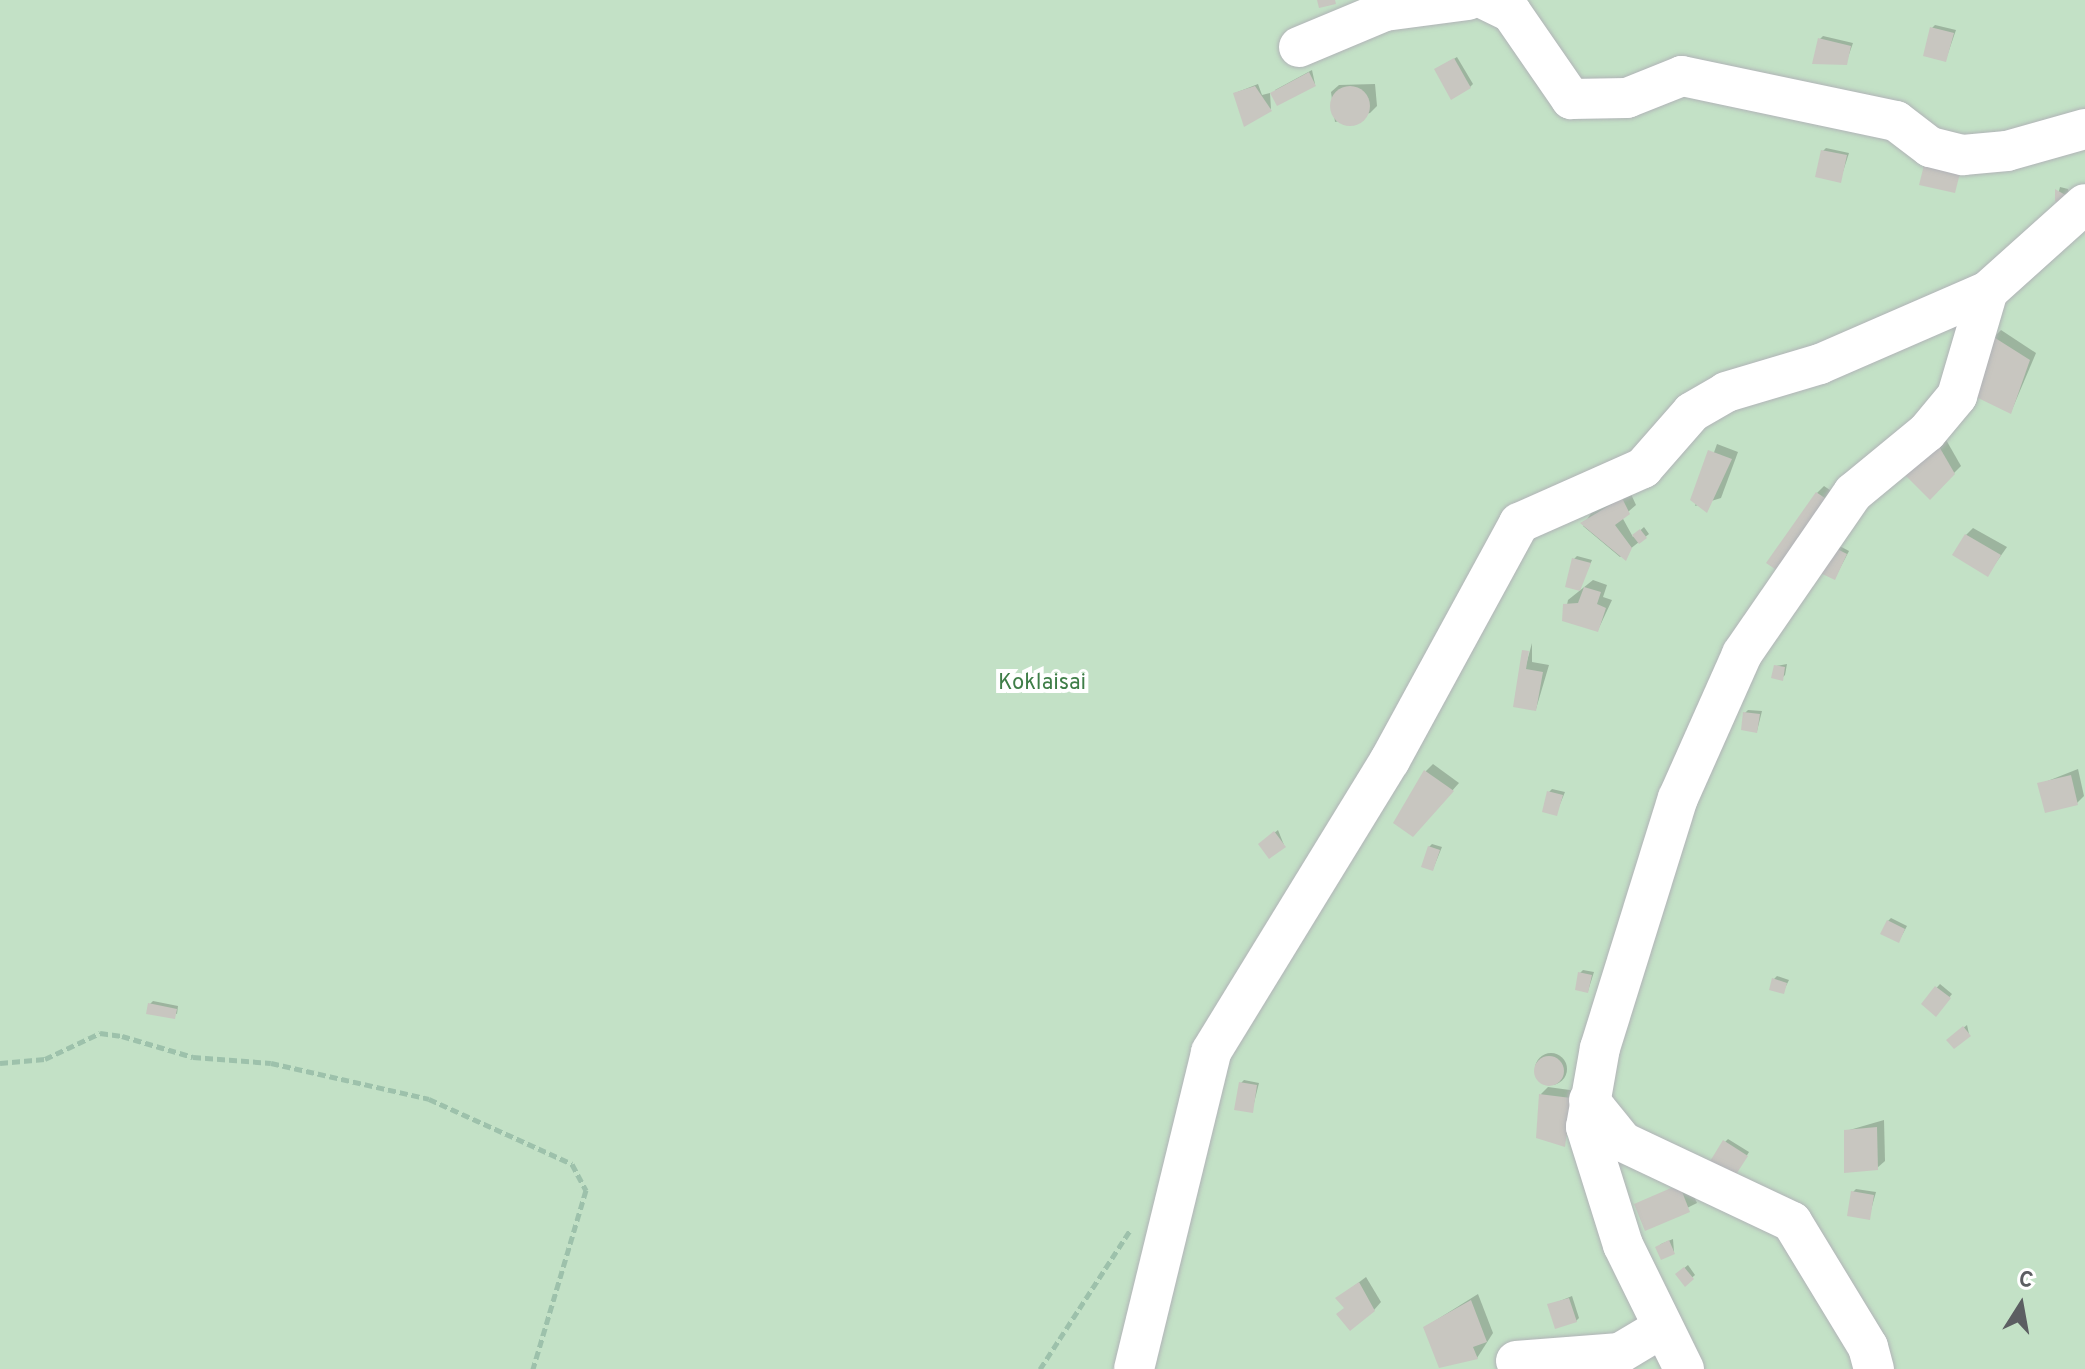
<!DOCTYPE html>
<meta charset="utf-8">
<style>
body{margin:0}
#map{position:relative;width:2085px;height:1369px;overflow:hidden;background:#ecebe4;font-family:Overpass,sans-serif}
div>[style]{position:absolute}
.green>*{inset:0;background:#c3e1c6}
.shadow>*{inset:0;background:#0003}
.round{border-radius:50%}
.building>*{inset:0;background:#c8c6c0}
.path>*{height:5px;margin-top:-2.5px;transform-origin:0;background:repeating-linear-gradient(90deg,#9dc1ab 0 8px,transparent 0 12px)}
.roads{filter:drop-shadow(0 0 2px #b1b3b7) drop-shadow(0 0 2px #b1b3b7)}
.minor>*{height:40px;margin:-20px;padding:0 20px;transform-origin:20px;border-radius:20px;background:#fff}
span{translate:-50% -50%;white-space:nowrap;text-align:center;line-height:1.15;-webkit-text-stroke:8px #fff;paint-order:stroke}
.park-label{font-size:22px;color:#3f7e48}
.north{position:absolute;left:1981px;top:1265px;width:80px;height:80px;-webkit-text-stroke:6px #fff;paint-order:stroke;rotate:11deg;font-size:22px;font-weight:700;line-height:32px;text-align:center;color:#5c5e62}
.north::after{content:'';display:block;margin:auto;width:28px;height:36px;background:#5c5e62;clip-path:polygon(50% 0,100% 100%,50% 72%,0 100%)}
</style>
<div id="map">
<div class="green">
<div style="clip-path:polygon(0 0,2085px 0,2085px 1369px,0 1369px)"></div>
</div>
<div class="shadow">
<div style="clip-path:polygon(1935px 25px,1956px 30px,1946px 59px,1932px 28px)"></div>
<div style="clip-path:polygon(1823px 36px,1853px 43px,1846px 63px,1820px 39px)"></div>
<div style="clip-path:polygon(1457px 57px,1473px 84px,1470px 87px,1440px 67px)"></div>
<div style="clip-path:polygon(1312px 70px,1315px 84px,1278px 104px,1275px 90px)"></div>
<div style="clip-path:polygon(1258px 84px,1262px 95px,1270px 93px,1271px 109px,1235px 93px)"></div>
<div style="clip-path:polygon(1375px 84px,1377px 106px,1370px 113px,1335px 122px,1331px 92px,1339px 85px)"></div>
<div style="clip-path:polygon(1826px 148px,1849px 153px,1840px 181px,1823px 151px)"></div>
<div style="clip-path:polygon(2060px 187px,2068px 189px,2070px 197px,2057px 199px)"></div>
<div style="clip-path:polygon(2001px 330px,2036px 353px,2011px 412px,1994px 337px)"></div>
<div style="clip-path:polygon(1945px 438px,1961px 466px,1930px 497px,1908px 475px)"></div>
<div style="clip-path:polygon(1717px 444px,1738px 452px,1721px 498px,1695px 506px)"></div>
<div style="clip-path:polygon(1824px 486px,1843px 499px,1795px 569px,1817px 493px)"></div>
<div style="clip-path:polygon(1630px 492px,1636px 505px,1622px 517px,1633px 537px,1644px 527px,1649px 534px,1620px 557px,1583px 526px,1593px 510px)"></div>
<div style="clip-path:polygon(1973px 528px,2007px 547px,1988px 574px,1966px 535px)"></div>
<div style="clip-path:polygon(1834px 543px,1849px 551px,1837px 574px)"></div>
<div style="clip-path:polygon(1577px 556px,1592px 560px,1579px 589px,1574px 559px)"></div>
<div style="clip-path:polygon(1593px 580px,1607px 585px,1603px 597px,1612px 600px,1598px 630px,1564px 619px,1568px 600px)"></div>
<div style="clip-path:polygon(1532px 643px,1532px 662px,1549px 665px,1536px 709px,1515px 705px)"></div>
<div style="clip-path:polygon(1787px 664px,1785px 675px,1782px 678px,1776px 666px)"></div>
<div style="clip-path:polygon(1748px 710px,1762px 711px,1757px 731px,1745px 713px)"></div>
<div style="clip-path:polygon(1433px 764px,1459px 783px,1420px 827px,1426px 771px)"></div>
<div style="clip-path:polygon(2078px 769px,2084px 796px,2077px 803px,2040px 784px)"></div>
<div style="clip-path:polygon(1552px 789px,1565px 792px,1556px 814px,1549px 792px)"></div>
<div style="clip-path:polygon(1278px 830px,1284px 845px,1264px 841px)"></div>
<div style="clip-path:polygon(1432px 844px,1442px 847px,1433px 869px,1429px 847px)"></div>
<div style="clip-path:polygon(1891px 918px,1907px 926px,1901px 937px,1888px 921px)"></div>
<div style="clip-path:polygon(1583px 970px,1594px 972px,1588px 991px,1580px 973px)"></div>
<div style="clip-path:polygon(1777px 976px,1789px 980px,1783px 992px,1774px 979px)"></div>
<div style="clip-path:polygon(1940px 984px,1952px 994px,1936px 1014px,1923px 1003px)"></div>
<div style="clip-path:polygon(153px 1001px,178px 1006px,177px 1014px,150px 1004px)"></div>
<div style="clip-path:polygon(1967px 1025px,1969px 1034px,1952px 1037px)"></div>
<div class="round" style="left:1535px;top:1053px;width:32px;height:32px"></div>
<div style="clip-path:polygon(1244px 1080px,1259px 1083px,1252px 1111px,1241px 1083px)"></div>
<div style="clip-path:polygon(1548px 1087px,1577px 1091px,1564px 1145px,1541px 1094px)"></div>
<div style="clip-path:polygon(1884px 1120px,1885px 1161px,1877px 1168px,1846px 1131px)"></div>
<div style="clip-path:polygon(1728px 1139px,1749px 1152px,1736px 1173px,1725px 1142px)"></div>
<div style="clip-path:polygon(1688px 1183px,1697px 1203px,1647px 1228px,1636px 1204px)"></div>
<div style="clip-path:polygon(1856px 1189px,1876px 1192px,1869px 1217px,1853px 1192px)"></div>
<div style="clip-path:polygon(1673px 1239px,1674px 1252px,1658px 1247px,1661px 1244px)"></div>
<div style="clip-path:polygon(1688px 1265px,1695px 1275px,1685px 1284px,1677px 1274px)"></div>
<div style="clip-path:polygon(1366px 1277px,1381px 1302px,1374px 1310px,1346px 1307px,1338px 1298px)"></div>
<div style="clip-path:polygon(1478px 1294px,1493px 1333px,1477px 1358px,1425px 1327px)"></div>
<div style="clip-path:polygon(1572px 1296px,1579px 1318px,1576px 1321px,1550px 1305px)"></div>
</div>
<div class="building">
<div style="clip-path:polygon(1317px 0,1335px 0,1336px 4px,1319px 8px)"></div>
<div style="clip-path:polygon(1930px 27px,1954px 33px,1946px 62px,1923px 56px)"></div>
<div style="clip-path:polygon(1818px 38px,1851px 46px,1847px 65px,1812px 64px)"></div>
<div style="clip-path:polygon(1454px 58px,1471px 88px,1451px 100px,1434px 69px)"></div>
<div style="clip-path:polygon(1309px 72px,1316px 86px,1277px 106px,1270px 93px)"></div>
<div style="clip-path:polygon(1255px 86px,1272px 111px,1244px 127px,1233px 93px)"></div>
<div class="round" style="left:1330px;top:86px;width:40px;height:40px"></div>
<div style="clip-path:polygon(1821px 150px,1847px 155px,1841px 183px,1815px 177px)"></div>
<div style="clip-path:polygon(1924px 165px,1960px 173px,1955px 193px,1919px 185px)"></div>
<div style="clip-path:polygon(2055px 189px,2067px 196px,2062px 206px,2055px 201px)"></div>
<div style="clip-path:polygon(1992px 336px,2030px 360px,2011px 414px,1974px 396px)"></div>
<div style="clip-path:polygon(1937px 443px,1955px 474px,1930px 500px,1905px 475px)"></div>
<div style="clip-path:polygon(1708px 450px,1732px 459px,1707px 513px,1690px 500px)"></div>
<div style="clip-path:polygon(1816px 492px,1838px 507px,1788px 578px,1766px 563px)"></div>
<div style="clip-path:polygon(1622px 498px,1630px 514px,1615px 525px,1632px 548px,1626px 561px,1580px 523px)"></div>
<div style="clip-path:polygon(1640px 529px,1647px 538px,1639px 544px,1632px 535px)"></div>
<div style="clip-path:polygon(1965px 534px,2001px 555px,1988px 577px,1952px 555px)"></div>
<div style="clip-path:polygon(1829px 545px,1847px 554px,1835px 580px,1816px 571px)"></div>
<div style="clip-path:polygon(1572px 558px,1591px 563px,1580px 591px,1565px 587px)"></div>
<div style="clip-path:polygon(1584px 587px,1601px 592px,1597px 604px,1606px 608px,1598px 632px,1562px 621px,1563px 604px,1578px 603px)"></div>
<div style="clip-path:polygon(1522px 650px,1529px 651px,1526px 669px,1543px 672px,1536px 711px,1513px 707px)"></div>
<div style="clip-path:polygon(1774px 665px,1785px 667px,1783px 681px,1771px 678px)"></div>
<div style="clip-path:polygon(1743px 712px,1760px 714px,1757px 733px,1741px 730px)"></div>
<div style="clip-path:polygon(1424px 770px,1454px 791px,1413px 837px,1393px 823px)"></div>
<div style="clip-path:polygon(2071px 775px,2078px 805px,2045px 813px,2037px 783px)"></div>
<div style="clip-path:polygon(1547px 791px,1563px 795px,1557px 816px,1542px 812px)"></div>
<div style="clip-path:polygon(1274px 831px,1286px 847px,1269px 859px,1258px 844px)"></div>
<div style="clip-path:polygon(1428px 846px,1440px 850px,1433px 871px,1421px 867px)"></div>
<div style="clip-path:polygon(1887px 920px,1905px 929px,1899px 943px,1880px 934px)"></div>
<div style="clip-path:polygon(1578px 972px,1592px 975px,1588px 993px,1575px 990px)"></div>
<div style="clip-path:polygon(1772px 978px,1787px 983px,1784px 994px,1769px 990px)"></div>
<div style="clip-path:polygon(1935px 986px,1951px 998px,1936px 1017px,1921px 1004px)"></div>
<div style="clip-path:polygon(148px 1003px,177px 1009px,175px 1019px,146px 1014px)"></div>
<div style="clip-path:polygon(1963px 1026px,1971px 1036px,1954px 1049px,1946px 1040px)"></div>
<div class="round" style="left:1534px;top:1056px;width:30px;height:30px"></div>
<div style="clip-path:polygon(1239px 1082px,1257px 1085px,1253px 1113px,1234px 1110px)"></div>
<div style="clip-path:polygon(1539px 1094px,1571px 1098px,1565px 1147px,1536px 1138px)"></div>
<div style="clip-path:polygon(1877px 1127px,1878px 1170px,1844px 1173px,1844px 1130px)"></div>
<div style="clip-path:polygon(1723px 1140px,1748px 1156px,1733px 1179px,1709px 1163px)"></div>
<div style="clip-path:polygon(1671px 1188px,1681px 1189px,1690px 1212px,1645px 1231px,1634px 1204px)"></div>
<div style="clip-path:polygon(1851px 1191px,1874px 1195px,1870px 1220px,1847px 1216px)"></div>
<div style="clip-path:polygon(1669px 1240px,1675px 1254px,1661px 1260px,1655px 1247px)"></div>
<div style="clip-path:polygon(1684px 1267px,1694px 1279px,1685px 1287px,1675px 1274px)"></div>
<div style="clip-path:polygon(1359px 1282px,1375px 1311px,1350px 1331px,1336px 1314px,1344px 1308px,1335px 1298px)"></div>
<div style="clip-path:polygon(1569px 1298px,1577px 1322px,1555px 1329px,1547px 1304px)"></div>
<div style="clip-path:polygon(1471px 1300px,1487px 1342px,1473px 1347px,1478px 1359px,1439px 1368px,1423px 1327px)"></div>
</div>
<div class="path">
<div style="left:0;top:1063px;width:45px;rotate:-5.1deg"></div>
<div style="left:45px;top:1059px;width:61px;rotate:-25.3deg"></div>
<div style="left:100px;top:1033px;width:22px;rotate:8deg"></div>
<div style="left:122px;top:1036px;width:74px;rotate:16.5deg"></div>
<div style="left:193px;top:1057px;width:78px;rotate:4.4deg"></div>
<div style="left:271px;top:1063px;width:162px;rotate:12.8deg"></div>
<div style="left:429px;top:1099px;width:157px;rotate:24.4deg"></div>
<div style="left:572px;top:1164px;width:30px;rotate:62deg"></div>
<div style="left:586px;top:1190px;width:187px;rotate:106.5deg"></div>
<div style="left:1040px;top:1369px;width:167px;rotate:-57deg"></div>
</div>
<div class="roads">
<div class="minor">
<div style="left:1486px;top:0;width:28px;rotate:26deg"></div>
<div style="left:1511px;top:12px;width:106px;rotate:55.4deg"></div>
<div style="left:1571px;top:99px;width:56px;rotate:-1deg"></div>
<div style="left:1627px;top:98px;width:59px;rotate:-21.8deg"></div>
<div style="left:1682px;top:76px;width:219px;rotate:11.9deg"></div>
<div style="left:1896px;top:121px;width:43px;rotate:37.4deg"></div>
<div style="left:1930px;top:147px;width:34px;rotate:14deg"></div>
<div style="left:1963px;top:155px;width:44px;rotate:-5.2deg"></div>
<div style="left:2007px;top:151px;width:81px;rotate:-15.8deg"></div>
<div style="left:1299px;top:47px;width:93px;rotate:-22.7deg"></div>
<div style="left:1385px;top:11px;width:84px;rotate:-7.5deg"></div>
<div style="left:1589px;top:1100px;width:54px;rotate:51deg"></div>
<div style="left:1623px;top:1142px;width:187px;rotate:25.3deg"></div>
<div style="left:1792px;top:1222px;width:146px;rotate:58.7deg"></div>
<div style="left:1868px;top:1347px;width:23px;rotate:75deg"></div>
<div style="left:1516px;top:1361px;width:104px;rotate:-4.4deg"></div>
<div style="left:1620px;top:1353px;width:47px;rotate:-31deg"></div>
<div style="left:1134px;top:1369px;width:326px;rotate:-76.3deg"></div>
<div style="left:1211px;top:1052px;width:342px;rotate:-58.5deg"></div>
<div style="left:1390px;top:760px;width:270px;rotate:-61.4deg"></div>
<div style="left:1519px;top:523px;width:136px;rotate:-23.9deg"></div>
<div style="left:1643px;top:468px;width:74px;rotate:-48.8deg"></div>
<div style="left:1692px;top:412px;width:39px;rotate:-30deg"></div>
<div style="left:1726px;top:392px;width:98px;rotate:-16.6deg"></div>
<div style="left:1820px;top:364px;width:183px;rotate:-23.5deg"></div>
<div style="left:1684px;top:1369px;width:138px;rotate:-116.2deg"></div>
<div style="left:1623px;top:1245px;width:124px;rotate:-107.4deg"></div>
<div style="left:1586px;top:1127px;width:80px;rotate:-80deg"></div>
<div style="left:1600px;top:1048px;width:262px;rotate:-72.7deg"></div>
<div style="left:1678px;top:798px;width:158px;rotate:-66deg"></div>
<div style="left:1742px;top:654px;width:196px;rotate:-55.4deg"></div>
<div style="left:1853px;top:493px;width:96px;rotate:-39.5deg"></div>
<div style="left:1927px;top:432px;width:47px;rotate:-50.2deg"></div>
<div style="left:1957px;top:396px;width:109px;rotate:-73.6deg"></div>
<div style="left:1988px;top:291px;width:130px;rotate:-41.9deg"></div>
</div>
</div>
<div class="park-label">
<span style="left:1042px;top:684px">Koklaisai</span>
</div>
<div class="north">С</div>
</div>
